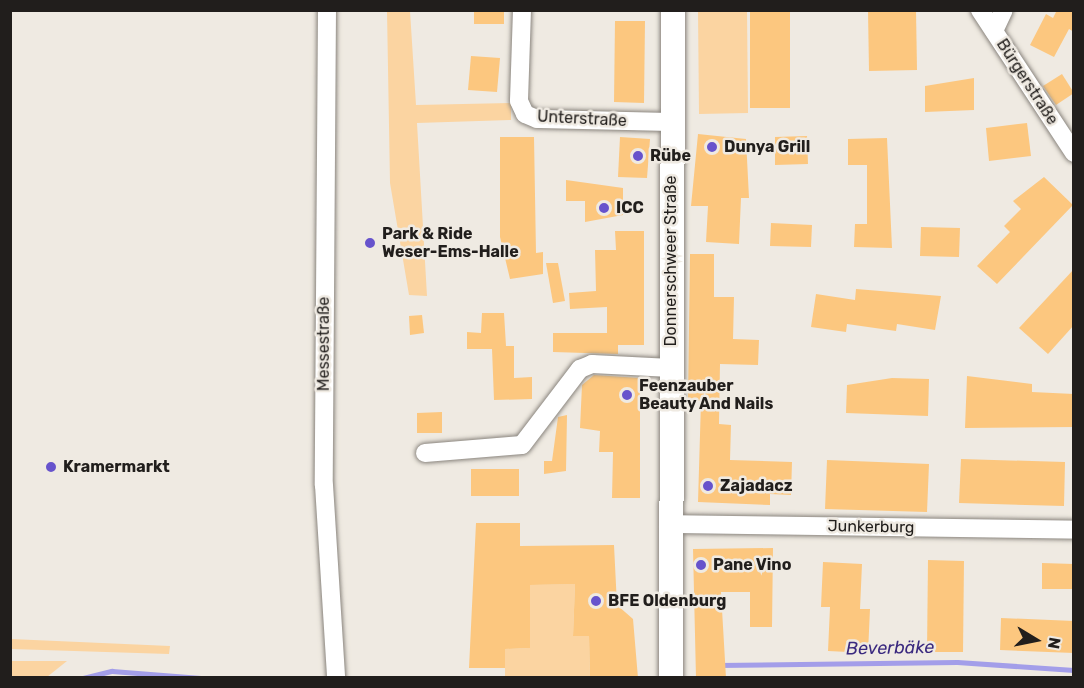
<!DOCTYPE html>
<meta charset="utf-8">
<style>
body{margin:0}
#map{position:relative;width:1084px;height:688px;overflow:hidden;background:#efeae2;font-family:Rubik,sans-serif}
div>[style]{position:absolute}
.green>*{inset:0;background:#fbd4a1}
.stream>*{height:5px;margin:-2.5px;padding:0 2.5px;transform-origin:2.5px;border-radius:2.5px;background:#a39ee9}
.building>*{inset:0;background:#fcc77f}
.roads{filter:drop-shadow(0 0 2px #8a857e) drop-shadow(0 0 2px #8a857e)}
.street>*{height:18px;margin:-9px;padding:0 9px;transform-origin:9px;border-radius:9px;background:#fff}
.secondary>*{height:24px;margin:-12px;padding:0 12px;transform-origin:12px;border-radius:12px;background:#fff}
.dots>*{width:16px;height:16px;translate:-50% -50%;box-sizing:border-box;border:3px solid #efeae2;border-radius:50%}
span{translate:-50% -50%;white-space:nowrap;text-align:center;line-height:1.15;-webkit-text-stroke:5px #efeae2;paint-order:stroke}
.street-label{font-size:16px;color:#211e1c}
.poi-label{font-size:16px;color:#211e1c;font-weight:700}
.left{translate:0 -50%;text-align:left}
.water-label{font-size:18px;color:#3a297f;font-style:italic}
.frame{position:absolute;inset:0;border:12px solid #211e1c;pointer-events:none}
.north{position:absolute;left:1006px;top:610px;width:60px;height:60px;-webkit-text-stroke:4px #efeae2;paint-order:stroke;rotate:100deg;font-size:16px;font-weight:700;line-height:24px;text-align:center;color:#211e1c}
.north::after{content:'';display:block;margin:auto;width:21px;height:27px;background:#211e1c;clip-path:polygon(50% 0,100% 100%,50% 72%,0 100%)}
</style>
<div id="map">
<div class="green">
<div style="clip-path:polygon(387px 11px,410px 11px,416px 105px,511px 103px,511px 120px,417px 123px,427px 296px,409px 295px,390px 183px)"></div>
<div style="clip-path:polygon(698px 11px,747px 11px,748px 113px,699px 114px)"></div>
<div style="clip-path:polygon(575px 584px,573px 636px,589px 636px,590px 677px,505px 677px,505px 649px,530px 648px,530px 609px,515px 585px)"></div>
<div style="clip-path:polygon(11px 639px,170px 646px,169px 654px,11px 649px)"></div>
<div style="clip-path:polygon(11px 661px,67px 661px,47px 677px,11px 678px)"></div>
</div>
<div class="stream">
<div style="left:718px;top:665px;width:239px;rotate:-0.7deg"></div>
<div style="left:957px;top:662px;width:117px;rotate:3.9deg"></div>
<div style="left:83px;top:678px;width:30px;rotate:-14deg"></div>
<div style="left:112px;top:671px;width:89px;rotate:4.5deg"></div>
</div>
<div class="building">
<div style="clip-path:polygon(504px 10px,504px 24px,474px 24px,474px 11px)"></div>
<div style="clip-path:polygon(750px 10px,790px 10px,790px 108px,750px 108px)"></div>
<div style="clip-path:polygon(868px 10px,916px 10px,917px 70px,869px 71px)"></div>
<div style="clip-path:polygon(1057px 10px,1074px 10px,1074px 32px,1069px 29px,1054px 57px,1030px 45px,1046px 14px,1053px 18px)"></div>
<div style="clip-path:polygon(615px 21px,645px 21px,644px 103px,614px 102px)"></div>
<div style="clip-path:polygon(471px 56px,500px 58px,497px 92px,468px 90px)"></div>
<div style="clip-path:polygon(1062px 74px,1074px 93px,1056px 105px,1043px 86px)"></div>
<div style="clip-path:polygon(974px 78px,974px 110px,925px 112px,925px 86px)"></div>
<div style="clip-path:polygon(1027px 123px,1031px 156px,989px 161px,986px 128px)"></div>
<div style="clip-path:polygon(698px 134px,746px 139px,749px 198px,741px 198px,739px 244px,706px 242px,708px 206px,691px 206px)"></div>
<div style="clip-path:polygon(807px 136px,808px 164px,775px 165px,775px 137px)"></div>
<div style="clip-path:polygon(500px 137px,534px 137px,536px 253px,543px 252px,543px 274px,510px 279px,500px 237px)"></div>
<div style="clip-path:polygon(620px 137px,650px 139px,647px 178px,618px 177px)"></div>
<div style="clip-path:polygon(887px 138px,892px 248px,854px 247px,855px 224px,867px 224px,867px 165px,848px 165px,848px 139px)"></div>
<div style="clip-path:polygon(1044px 177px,1073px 205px,997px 284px,977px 266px,1010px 232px,1004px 226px,1021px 209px,1013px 201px)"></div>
<div style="clip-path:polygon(566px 180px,623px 188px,623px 215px,585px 222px,585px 201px,566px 201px)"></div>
<div style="clip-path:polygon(771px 223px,812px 225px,811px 247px,770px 246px)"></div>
<div style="clip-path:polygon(921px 227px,960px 228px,959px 257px,920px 256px)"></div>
<div style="clip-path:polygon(615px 231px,644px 231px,644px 345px,618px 345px,618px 354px,553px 352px,553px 333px,607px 333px,607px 307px,570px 309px,569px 293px,596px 291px,595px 250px,616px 250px)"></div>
<div style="clip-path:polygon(690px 254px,714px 254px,714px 297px,734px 297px,733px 339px,759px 340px,758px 365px,720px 364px,719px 424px,731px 425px,730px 460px,792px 462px,791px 495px,770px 494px,770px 505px,698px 502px,701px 401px,688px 401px)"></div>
<div style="clip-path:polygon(546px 263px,558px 263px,565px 301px,553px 303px)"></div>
<div style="clip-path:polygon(1074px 269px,1074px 325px,1048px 354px,1019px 328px)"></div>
<div style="clip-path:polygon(856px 289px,941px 296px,935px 330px,897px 324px,896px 331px,847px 324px,846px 332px,811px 327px,816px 294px,855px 300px)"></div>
<div style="clip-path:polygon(482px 313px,504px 313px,506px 346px,514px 346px,514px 378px,532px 377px,532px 399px,494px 400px,492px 349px,467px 349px,467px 332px,481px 333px)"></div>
<div style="clip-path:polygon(422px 315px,424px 333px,410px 335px,409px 316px)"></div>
<div style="clip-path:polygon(594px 375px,640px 378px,640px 498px,612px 498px,613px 452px,599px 452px,600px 431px,580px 428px,582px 385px)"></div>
<div style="clip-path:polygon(967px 376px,1032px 384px,1032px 392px,1074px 394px,1074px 427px,965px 428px)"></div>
<div style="clip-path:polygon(892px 378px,929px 379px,928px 416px,846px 413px,847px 385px)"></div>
<div style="clip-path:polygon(442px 412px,442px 433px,417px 433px,417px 413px)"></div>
<div style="clip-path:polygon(567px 415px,566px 471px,544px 474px,544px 461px,552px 461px,558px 417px)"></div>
<div style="clip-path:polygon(961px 459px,1065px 462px,1064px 506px,959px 503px)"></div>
<div style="clip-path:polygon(827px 460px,929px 464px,927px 512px,825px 509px)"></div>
<div style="clip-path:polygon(471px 469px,519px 469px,519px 496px,471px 496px)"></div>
<div style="clip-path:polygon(476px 523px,520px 523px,520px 546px,614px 545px,617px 605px,633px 619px,638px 678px,590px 678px,589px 636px,573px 636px,575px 584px,530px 585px,530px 648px,505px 649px,505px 668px,469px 668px)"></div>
<div style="clip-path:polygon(773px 548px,772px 627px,750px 627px,750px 592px,721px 592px,726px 678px,696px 678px,693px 549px)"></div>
<div style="clip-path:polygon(928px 560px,964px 561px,963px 652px,927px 652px)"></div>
<div style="clip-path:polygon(823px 562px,862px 564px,860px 609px,870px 609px,868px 653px,828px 651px,830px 607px,821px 607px)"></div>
<div style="clip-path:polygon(1042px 563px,1074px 564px,1074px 589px,1042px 589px)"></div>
<div style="clip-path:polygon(1001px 618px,1074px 621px,1074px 653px,1000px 650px)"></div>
</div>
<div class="roads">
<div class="street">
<div style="left:327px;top:10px;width:475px;rotate:90.4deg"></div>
<div style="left:324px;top:485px;width:193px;rotate:86.4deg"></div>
<div style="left:522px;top:10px;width:91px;rotate:91.9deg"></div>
<div style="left:519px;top:101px;width:14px;rotate:65deg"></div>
<div style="left:525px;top:114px;width:13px;rotate:23deg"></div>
<div style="left:537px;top:119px;width:135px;rotate:1.3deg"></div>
<div style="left:980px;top:10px;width:171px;rotate:56.7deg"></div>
<div style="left:994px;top:31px;width:23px;rotate:-65deg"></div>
<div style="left:425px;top:453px;width:97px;rotate:-4.7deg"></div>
<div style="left:522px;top:445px;width:96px;rotate:-52.7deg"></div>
<div style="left:580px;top:369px;width:13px;rotate:-23deg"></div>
<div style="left:592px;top:364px;width:79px;rotate:2.9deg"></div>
<div style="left:668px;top:524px;width:406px;rotate:0.8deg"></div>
</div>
<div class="secondary">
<div style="left:671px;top:678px;width:668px;rotate:-89.83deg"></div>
</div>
</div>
<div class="dots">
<div style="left:712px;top:147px;background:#6753cc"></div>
<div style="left:638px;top:156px;background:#6753cc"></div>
<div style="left:604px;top:208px;background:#6753cc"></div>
<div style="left:370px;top:243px;background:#6753cc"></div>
<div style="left:627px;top:395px;background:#6753cc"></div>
<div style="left:51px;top:467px;background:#6753cc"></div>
<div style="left:708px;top:486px;background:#6753cc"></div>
<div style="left:701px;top:565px;background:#6753cc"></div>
<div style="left:596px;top:601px;background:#6753cc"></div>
</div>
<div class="street-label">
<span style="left:1027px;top:82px;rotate:57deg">Bürgerstraße</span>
<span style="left:582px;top:119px;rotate:3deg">Unterstraße</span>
<span style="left:671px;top:261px;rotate:-90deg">Donnerschweer Straße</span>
<span style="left:324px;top:344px;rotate:-90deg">Messestraße</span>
<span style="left:871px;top:527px;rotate:1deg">Junkerburg</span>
</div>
<div class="poi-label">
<span class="left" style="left:724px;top:147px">Dunya Grill</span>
<span class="left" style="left:650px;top:156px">Rübe</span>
<span class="left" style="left:616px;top:208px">ICC</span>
<span class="left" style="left:382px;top:243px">Park &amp; Ride<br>Weser-Ems-Halle</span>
<span class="left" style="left:639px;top:395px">Feenzauber<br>Beauty And Nails</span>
<span class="left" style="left:63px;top:467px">Kramermarkt</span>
<span class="left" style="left:720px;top:486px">Zajadacz</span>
<span class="left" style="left:713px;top:565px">Pane Vino</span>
<span class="left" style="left:608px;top:601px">BFE Oldenburg</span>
</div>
<div class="water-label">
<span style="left:890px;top:648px;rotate:-1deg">Beverbäke</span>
</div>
<div class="frame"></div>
<div class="north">N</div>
</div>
